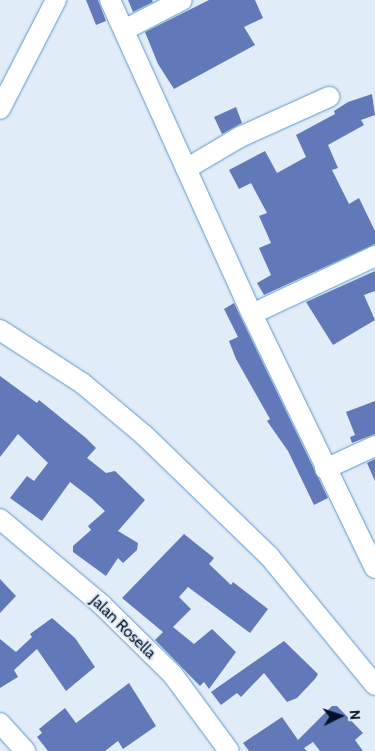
<!DOCTYPE html>
<style>
body{margin:0}
#map{position:relative;width:375px;height:751px;overflow:hidden;background:#e0ecf8;font-family:Cabin,sans-serif}
div>[style]{position:absolute}
.building>*{inset:0;background:#6279b9}
.roads{filter:drop-shadow(0 0 1px #5d97ce) drop-shadow(0 0 1px #5d97ce)}
.minor>*{height:20px;margin:-10px;padding:0 10px;transform-origin:10px;border-radius:10px;background:#fff}
span{translate:-50% -50%;white-space:nowrap;text-align:center;line-height:1.15;-webkit-text-stroke:4.5px #e0ecf8;paint-order:stroke}
.street-label{font-size:16px;color:#001227}
.north{position:absolute;left:315px;top:691px;width:50px;height:50px;-webkit-text-stroke:4px #e0ecf8;paint-order:stroke;rotate:86deg;font-size:14px;font-weight:700;line-height:20px;text-align:center;color:#001227}
.north::after{content:'';display:block;margin:auto;width:18px;height:22px;background:#001227;clip-path:polygon(50% 0,100% 100%,50% 72%,0 100%)}
</style>
<div id="map">
<div class="building">
<div style="clip-path:polygon(86px 0,98px 0,106px 21px,96px 25px)"></div>
<div style="clip-path:polygon(128px 0,152px 0,153px 2px,133px 12px)"></div>
<div style="clip-path:polygon(209px 0,255px 0,263px 18px,244px 27px,255px 45px,174px 89px,158px 64px,145px 32px)"></div>
<div style="clip-path:polygon(372px 94px,375px 115px,361px 120px,364px 125px,328px 145px,338px 168px,332px 170px,349px 204px,359px 198px,375px 231px,375px 244px,264px 295px,257px 283px,271px 275px,259px 248px,271px 243px,259px 216px,267px 213px,251px 183px,239px 189px,229px 170px,265px 151px,277px 173px,306px 157px,296px 135px,335px 114px,334px 111px,348px 102px)"></div>
<div style="clip-path:polygon(236px 107px,242px 123px,222px 134px,214px 117px)"></div>
<div style="clip-path:polygon(375px 271px,375px 291px,364px 295px,375px 320px,333px 345px,306px 302px)"></div>
<div style="clip-path:polygon(234px 303px,328px 498px,314px 505px,288px 451px,267px 421px,270px 419px,236px 359px,229px 341px,238px 337px,224px 309px)"></div>
<div style="clip-path:polygon(0 376px,37px 403px,39px 400px,86px 438px,96px 448px,87px 458px,106px 473px,115px 471px,145px 500px,118px 531px,138px 543px,137px 550px,123px 563px,118px 558px,106px 576px,73px 552px,73px 546px,91px 530px,88px 526px,105px 511px,91px 498px,70px 482px,42px 521px,10px 498px,27px 476px,34px 481px,48px 463px,18px 434px,0 457px)"></div>
<div style="clip-path:polygon(375px 401px,375px 434px,352px 443px,350px 437px,355px 435px,346px 412px)"></div>
<div style="clip-path:polygon(375px 459px,375px 481px,367px 463px)"></div>
<div style="clip-path:polygon(184px 534px,214px 558px,209px 564px,231px 585px,233px 582px,268px 609px,250px 633px,188px 587px,179px 597px,191px 609px,173px 627px,194px 644px,212px 629px,236px 652px,209px 689px,204px 682px,200px 686px,155px 640px,163px 632px,122px 598px)"></div>
<div style="clip-path:polygon(0 579px,16px 596px,0 613px)"></div>
<div style="clip-path:polygon(52px 618px,75px 638px,95px 667px,66px 691px,37px 649px,14px 670px,18px 677px,0 688px,0 639px,16px 652px,32px 637px,30px 634px)"></div>
<div style="clip-path:polygon(284px 641px,318px 674px,315px 679px,297px 698px,287px 702px,264px 673px,241px 697px,237px 693px,221px 705px,211px 692px)"></div>
<div style="clip-path:polygon(129px 683px,156px 726px,123px 749px,118px 741px,105px 751px,48px 751px,37px 737px,42px 733px,39px 729px,65px 708px,76px 723px)"></div>
<div style="clip-path:polygon(332px 706px,337px 706px,363px 733px,355px 740px,363px 751px,320px 751px,313px 742px,304px 748px,307px 751px,249px 751px,243px 743px,282px 717px,298px 740px)"></div>
</div>
<div class="roads">
<div class="minor">
<div style="left:110px;top:0;width:345px;rotate:65.7deg"></div>
<div style="left:252px;top:314px;width:282px;rotate:64.2deg"></div>
<div style="left:124px;top:30px;width:65px;rotate:-27.3deg"></div>
<div style="left:0;top:109px;width:123px;rotate:-62.8deg"></div>
<div style="left:186px;top:169px;width:63px;rotate:-30.7deg"></div>
<div style="left:240px;top:137px;width:98px;rotate:-24.2deg"></div>
<div style="left:252px;top:314px;width:136px;rotate:-25.2deg"></div>
<div style="left:0;top:330px;width:98px;rotate:32.9deg"></div>
<div style="left:82px;top:383px;width:81px;rotate:40deg"></div>
<div style="left:144px;top:435px;width:174px;rotate:44.1deg"></div>
<div style="left:269px;top:556px;width:167px;rotate:50.6deg"></div>
<div style="left:325px;top:469px;width:55px;rotate:-24.7deg"></div>
<div style="left:0;top:519px;width:133px;rotate:40.1deg"></div>
<div style="left:102px;top:605px;width:100px;rotate:44.6deg"></div>
<div style="left:173px;top:675px;width:94px;rotate:53.6deg"></div>
<div style="left:0;top:723px;width:38px;rotate:48deg"></div>
</div>
</div>
<div class="street-label">
<span style="left:123px;top:627px;rotate:44deg">Jalan Rosella</span>
</div>
<div class="north">N</div>
</div>
